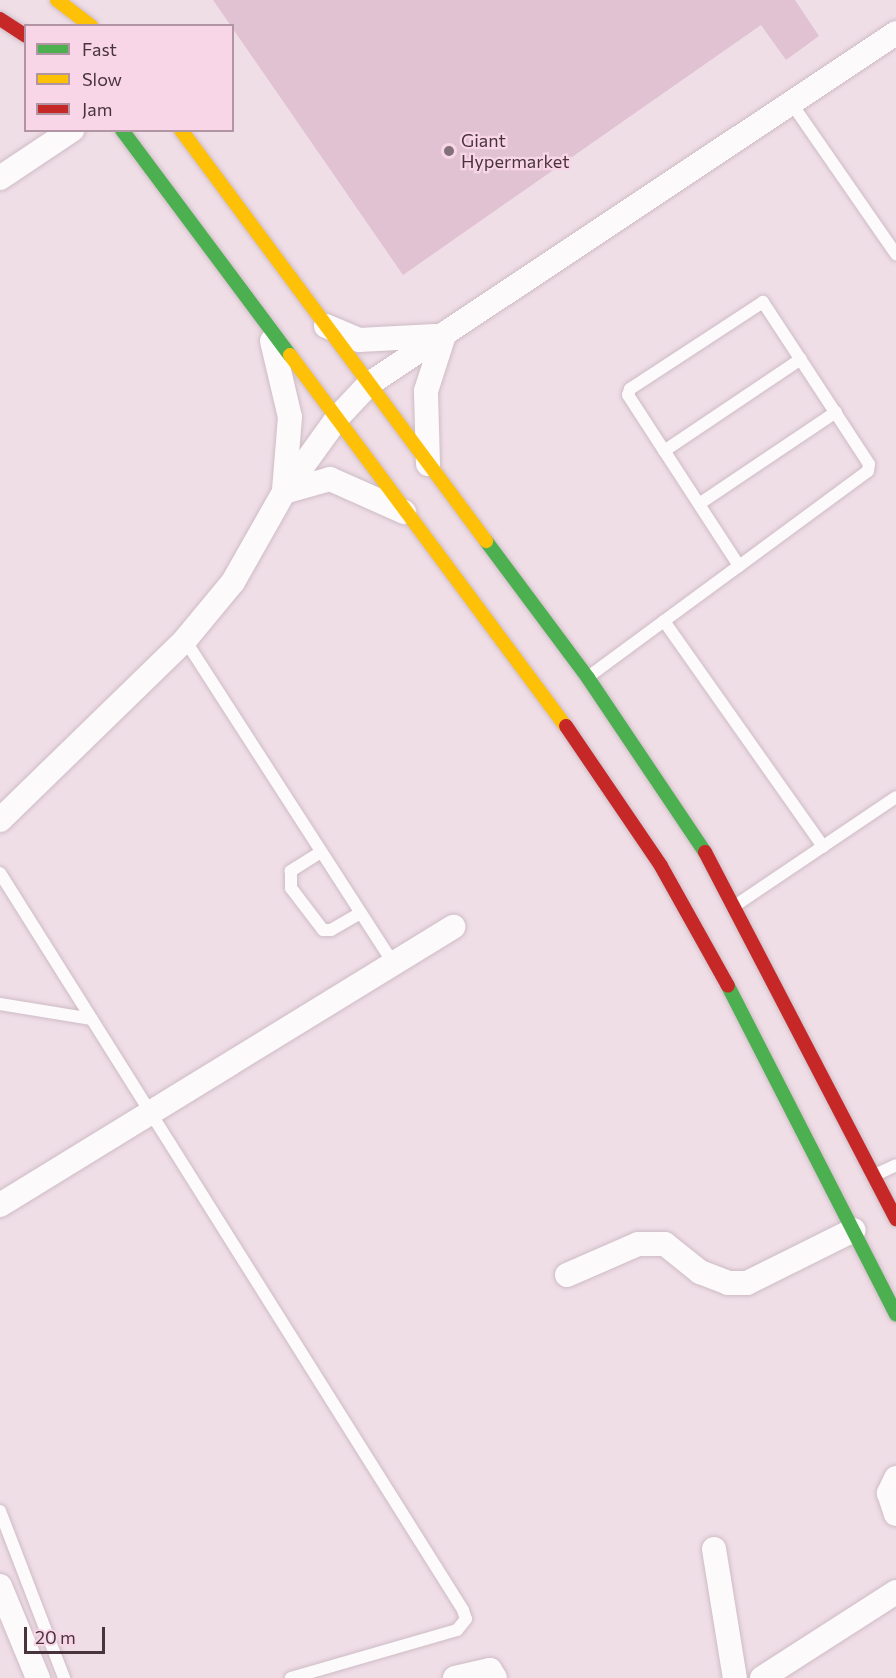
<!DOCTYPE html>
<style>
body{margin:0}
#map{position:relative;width:896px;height:1678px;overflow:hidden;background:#f0dee7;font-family:Commissioner,sans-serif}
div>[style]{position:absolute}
.building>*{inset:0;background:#e0c2d2}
.roads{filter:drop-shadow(0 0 2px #cebcc5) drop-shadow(0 0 2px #cebcc5)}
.lane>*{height:12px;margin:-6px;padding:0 6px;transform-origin:6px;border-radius:6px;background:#fdfafb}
.street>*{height:24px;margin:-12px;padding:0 12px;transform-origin:12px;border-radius:12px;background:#fdfafb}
.fast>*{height:14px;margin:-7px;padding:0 7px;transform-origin:7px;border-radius:7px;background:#4caf50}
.slow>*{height:14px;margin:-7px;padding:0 7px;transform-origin:7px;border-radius:7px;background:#ffc107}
.jam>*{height:14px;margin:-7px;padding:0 7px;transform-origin:7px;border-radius:7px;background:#c62828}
.dots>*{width:16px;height:16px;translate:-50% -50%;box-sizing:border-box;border:3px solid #f8d6e7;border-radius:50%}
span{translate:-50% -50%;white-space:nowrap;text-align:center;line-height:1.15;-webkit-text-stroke:4.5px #f8d6e7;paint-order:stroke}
.poi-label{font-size:18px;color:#49343e}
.left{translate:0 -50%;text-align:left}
.legend{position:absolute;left:24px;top:24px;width:210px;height:108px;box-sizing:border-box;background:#f8d6e7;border:2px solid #b295a3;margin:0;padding:8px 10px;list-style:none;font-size:18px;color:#49343e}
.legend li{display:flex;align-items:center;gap:12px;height:30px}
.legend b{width:30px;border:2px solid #b295a3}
.scale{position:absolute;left:24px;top:1627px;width:81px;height:27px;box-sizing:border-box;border:3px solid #49343e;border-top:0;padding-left:8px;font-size:18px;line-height:21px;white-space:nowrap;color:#49343e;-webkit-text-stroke:4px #f8d6e7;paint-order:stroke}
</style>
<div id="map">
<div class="building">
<div style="clip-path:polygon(213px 0,795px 0,819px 36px,786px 60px,761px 25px,403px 275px)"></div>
</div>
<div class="roads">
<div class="lane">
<div style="left:792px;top:104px;width:183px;rotate:55.3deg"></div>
<div style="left:664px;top:451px;width:165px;rotate:-33.9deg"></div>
<div style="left:699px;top:504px;width:165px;rotate:-33.9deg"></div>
<div style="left:664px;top:621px;width:276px;rotate:54.8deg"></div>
<div style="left:185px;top:640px;width:384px;rotate:57.2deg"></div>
<div style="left:588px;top:677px;width:94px;rotate:-36.4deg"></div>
<div style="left:664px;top:621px;width:93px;rotate:-36.3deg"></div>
<div style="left:739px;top:566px;width:160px;rotate:-36.4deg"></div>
<div style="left:868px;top:471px;width:7px;rotate:-82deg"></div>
<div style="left:869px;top:464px;width:194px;rotate:-123.2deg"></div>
<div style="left:763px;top:302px;width:159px;rotate:146.8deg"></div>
<div style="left:630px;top:389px;width:6px;rotate:108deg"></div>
<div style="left:628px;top:395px;width:204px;rotate:57deg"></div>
<div style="left:321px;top:852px;width:36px;rotate:148deg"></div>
<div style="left:291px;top:871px;width:17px;rotate:90deg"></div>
<div style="left:291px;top:888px;width:53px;rotate:52.7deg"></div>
<div style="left:323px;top:930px;width:8px"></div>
<div style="left:331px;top:930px;width:34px;rotate:-30deg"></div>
<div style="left:0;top:873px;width:870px;rotate:57.86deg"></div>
<div style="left:463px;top:1610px;width:9px;rotate:72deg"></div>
<div style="left:466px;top:1619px;width:14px;rotate:129deg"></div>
<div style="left:457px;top:1630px;width:173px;rotate:163.9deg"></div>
<div style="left:736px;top:905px;width:193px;rotate:-34deg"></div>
<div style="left:0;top:1004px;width:93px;rotate:9.3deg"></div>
<div style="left:875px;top:1175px;width:23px;rotate:-25deg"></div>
<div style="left:0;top:1511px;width:179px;rotate:69deg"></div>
</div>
<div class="street">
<div style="left:0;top:178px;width:87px;rotate:-33.7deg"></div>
<div style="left:326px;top:326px;width:36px;rotate:23deg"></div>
<div style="left:359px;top:340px;width:76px;rotate:-3deg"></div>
<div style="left:272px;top:341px;width:78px;rotate:76.7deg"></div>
<div style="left:290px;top:417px;width:73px;rotate:94.7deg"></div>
<div style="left:428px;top:464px;width:73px;rotate:-91.6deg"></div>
<div style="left:426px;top:391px;width:59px;rotate:-72.2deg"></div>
<div style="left:284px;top:492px;width:48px;rotate:-15.8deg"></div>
<div style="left:330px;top:479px;width:81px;rotate:24deg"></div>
<div style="left:0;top:820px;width:258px;rotate:-44.2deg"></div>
<div style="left:185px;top:640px;width:75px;rotate:-50.4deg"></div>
<div style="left:233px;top:582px;width:103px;rotate:-60.5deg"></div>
<div style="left:284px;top:492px;width:92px;rotate:-54.2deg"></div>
<div style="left:338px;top:417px;width:45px;rotate:-46.8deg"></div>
<div style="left:369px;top:384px;width:633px;rotate:-33.66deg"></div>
<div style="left:0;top:1205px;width:532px;rotate:-31.54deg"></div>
<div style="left:567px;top:1275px;width:77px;rotate:-23.6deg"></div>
<div style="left:638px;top:1244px;width:27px"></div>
<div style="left:665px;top:1244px;width:45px;rotate:38.7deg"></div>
<div style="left:700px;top:1272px;width:30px;rotate:21deg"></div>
<div style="left:728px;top:1283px;width:19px"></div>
<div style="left:747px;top:1283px;width:119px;rotate:-26.4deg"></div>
<div style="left:896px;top:1478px;width:17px;rotate:115deg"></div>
<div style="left:889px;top:1493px;width:22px;rotate:72deg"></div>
<div style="left:714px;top:1549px;width:131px;rotate:80.8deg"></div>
<div style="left:0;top:1586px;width:100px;rotate:67.6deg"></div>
<div style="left:455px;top:1678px;width:36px;rotate:-13deg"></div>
<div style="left:490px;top:1670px;width:9px;rotate:58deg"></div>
<div style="left:762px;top:1678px;width:159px;rotate:-32.7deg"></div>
</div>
<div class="fast">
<div style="left:122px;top:130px;width:281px;rotate:53.3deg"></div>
<div style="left:486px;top:541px;width:171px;rotate:53.3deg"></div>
<div style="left:588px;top:678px;width:210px;rotate:56.1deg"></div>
<div style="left:728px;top:986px;width:369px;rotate:62.9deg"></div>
</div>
<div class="slow">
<div style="left:57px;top:0;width:43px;rotate:37.4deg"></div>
<div style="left:181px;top:130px;width:512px;rotate:53.42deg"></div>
<div style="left:290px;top:355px;width:462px;rotate:53.4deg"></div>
</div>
<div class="jam">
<div style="left:0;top:19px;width:31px;rotate:33deg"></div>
<div style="left:566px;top:726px;width:169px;rotate:55.8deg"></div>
<div style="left:661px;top:866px;width:137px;rotate:60.8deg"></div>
<div style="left:705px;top:852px;width:414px;rotate:62.5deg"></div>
</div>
</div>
<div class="dots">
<div style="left:449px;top:151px;background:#837079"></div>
</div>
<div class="poi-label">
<span class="left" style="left:461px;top:151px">Giant<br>Hypermarket</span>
</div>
<ul class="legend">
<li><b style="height:8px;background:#4caf50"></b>Fast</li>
<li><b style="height:8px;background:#ffc107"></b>Slow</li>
<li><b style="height:8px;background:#c62828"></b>Jam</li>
</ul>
<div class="scale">20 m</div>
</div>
